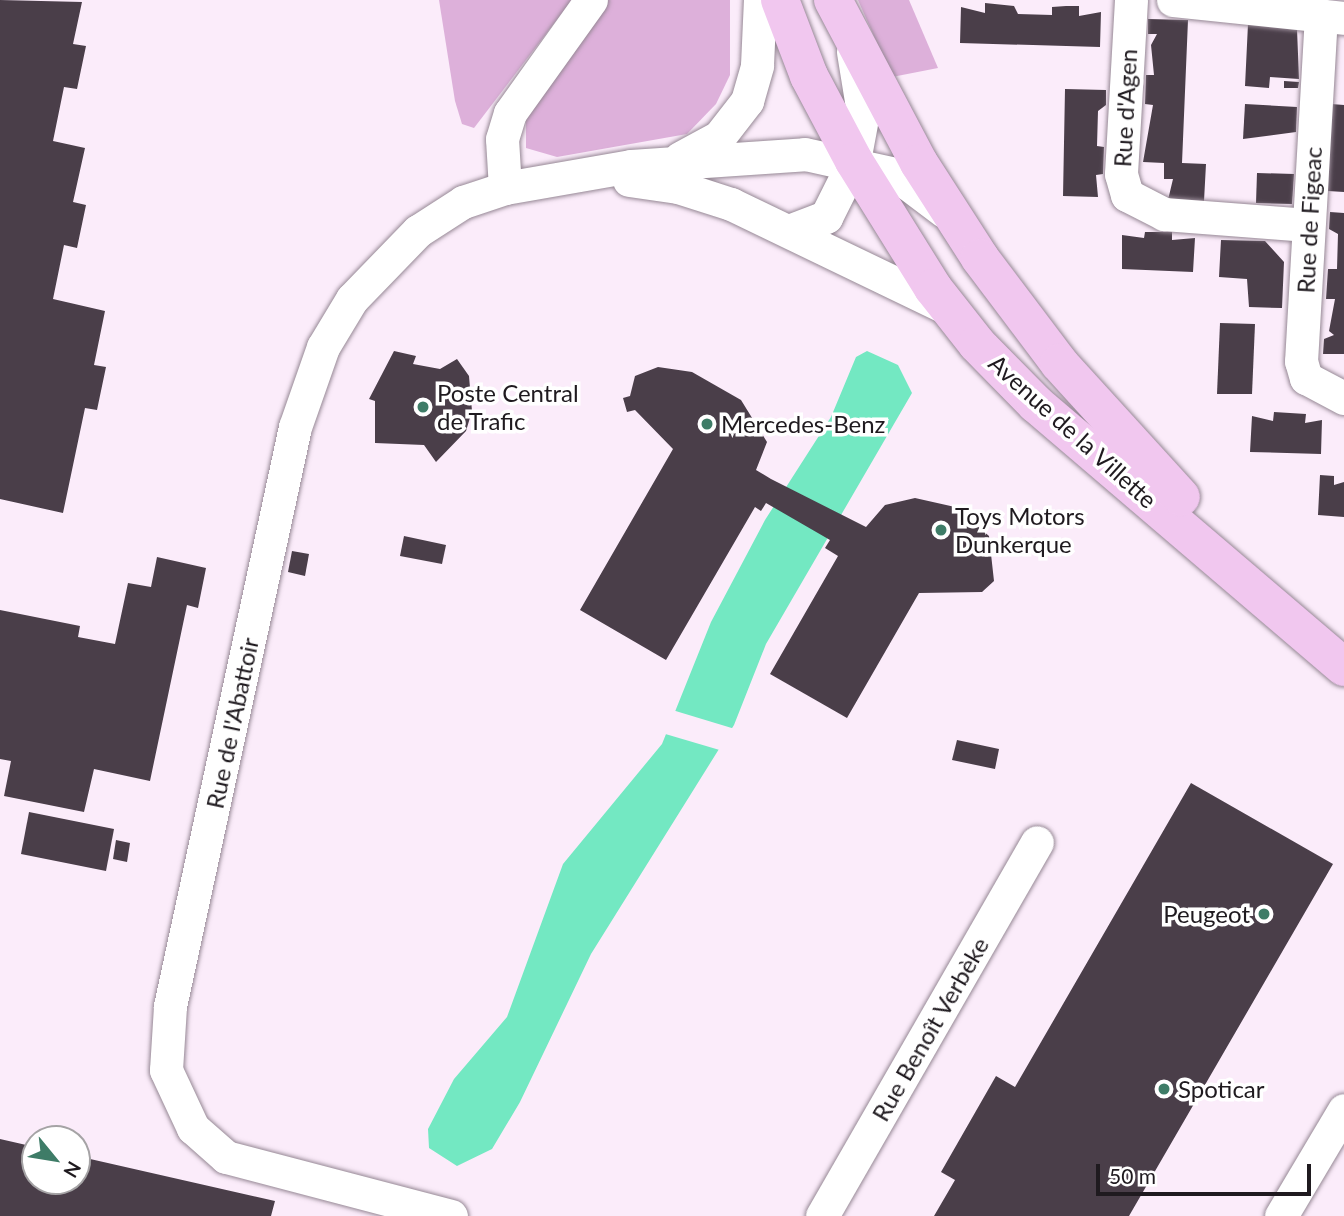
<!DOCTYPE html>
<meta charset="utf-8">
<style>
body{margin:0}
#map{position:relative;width:1344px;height:1216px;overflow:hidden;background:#fbecfa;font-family:Lato,sans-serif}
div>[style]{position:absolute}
.green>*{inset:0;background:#ddb0da}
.water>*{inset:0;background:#73e8c2}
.pier>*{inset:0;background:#fbecfa}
.building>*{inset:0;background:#4a3e49}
.roads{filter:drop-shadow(0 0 2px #968895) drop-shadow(0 0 2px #968895)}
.minor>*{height:33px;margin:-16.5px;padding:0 16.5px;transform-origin:16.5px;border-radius:16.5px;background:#fff}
.major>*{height:38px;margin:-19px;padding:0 19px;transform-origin:19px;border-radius:19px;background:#f1c7ef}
.dots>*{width:19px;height:19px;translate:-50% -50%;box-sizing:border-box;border:4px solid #fff;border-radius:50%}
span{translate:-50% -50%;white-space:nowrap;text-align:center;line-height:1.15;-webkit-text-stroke:7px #fff;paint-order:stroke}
.street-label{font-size:24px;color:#1f1a1f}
.poi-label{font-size:24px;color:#1f1a1f}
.left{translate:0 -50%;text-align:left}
.right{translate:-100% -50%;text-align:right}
.north{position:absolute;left:21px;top:1125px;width:70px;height:70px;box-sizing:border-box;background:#fff;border:2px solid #a5a3a5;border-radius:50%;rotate:120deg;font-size:19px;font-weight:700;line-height:28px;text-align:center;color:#1f1a1f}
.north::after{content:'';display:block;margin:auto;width:24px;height:32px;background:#3e7c67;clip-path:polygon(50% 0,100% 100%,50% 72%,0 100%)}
.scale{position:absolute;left:1096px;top:1164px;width:215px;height:32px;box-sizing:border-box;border:4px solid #1f1a1f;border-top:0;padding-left:9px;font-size:21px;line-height:24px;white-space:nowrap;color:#1f1a1f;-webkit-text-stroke:5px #fff;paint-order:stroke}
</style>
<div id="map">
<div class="green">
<div style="clip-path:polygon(439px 0,572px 0,474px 128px,462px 124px,455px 101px)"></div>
<div style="clip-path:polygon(608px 0,730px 0,730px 75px,716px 104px,687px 134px,557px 157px,526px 148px,526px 114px)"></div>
<div style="clip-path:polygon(858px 0,909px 0,938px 68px,892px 77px)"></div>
</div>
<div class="water">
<div style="clip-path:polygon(867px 351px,898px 365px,912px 393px,766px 644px,734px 725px,591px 954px,520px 1102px,492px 1149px,457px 1166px,429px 1148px,428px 1129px,454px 1079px,507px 1017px,563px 864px,662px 744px,711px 622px,765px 520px,831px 417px,856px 357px)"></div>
</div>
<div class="pier">
<div style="clip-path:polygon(669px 709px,735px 729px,723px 751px,662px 733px)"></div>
</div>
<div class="building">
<div style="clip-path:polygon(0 0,82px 2px,73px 44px,86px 46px,77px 89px,64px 87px,53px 141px,85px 148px,73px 202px,86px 205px,77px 248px,64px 245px,53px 299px,105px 311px,94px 365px,106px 367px,97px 410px,85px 408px,63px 513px,0 499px)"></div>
<div style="clip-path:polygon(985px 3px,1014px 6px,1018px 14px,1052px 15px,1052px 7px,1066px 6px,1079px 6px,1079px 16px,1101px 12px,1100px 47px,960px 43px,961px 7px,985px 13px)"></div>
<div style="clip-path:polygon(1148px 19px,1188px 20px,1182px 163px,1206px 164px,1204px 201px,1168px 200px,1173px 179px,1164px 179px,1164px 163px,1143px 162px,1153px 105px,1145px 104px,1146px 75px,1154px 75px,1151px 45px,1157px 34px,1148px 34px)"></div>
<div style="clip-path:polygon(1248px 24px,1297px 29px,1299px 79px,1270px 77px,1269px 88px,1245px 86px)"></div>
<div style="clip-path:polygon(1284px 81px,1299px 82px,1298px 88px,1284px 88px)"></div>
<div style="clip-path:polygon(1065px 89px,1106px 90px,1106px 105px,1098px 111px,1097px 146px,1104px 147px,1103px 174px,1096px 175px,1098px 197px,1063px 196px)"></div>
<div style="clip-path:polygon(1245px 104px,1297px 107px,1296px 132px,1243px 139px)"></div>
<div style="clip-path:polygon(1331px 104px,1344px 105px,1344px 192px,1328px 191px)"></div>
<div style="clip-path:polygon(1257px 173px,1294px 174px,1292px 204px,1256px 203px)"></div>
<div style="clip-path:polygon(1330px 212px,1344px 213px,1344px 354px,1323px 354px,1324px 339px,1334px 335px,1329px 331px,1335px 299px,1326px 299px,1328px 269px,1337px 269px,1338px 234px,1329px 229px)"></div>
<div style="clip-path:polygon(1145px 232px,1172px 232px,1172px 240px,1195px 238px,1193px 272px,1122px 269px,1122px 235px,1144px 238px)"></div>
<div style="clip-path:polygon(1221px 240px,1265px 241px,1275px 252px,1284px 262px,1282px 308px,1249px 307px,1247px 279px,1219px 277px)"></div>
<div style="clip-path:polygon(1220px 323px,1255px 324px,1252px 394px,1217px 394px)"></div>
<div style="clip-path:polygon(394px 351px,416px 356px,413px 364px,440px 369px,457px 359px,469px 376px,472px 411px,466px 431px,436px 462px,424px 445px,375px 443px,375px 401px,369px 399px)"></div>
<div style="clip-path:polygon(658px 367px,692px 372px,741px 400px,767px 442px,756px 470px,771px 479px,866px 527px,885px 505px,915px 498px,955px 507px,989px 536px,994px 581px,982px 592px,919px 593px,847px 718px,770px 674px,838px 556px,825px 548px,830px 540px,766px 503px,761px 511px,755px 507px,666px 660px,580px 610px,673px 449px,635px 410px,627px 412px,623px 398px,630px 396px,635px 376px)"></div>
<div style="clip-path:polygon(1274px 412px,1306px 414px,1305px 423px,1322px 420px,1321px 454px,1250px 452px,1252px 416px,1273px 421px)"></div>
<div style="clip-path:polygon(1320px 475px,1334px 476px,1334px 485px,1344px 482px,1344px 517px,1318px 515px)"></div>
<div style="clip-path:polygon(404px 536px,446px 545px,442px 564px,400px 556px)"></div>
<div style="clip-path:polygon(292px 551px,309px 554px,305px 576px,288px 572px)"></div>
<div style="clip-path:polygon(157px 557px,206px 568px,198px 608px,187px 605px,150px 781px,94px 769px,84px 812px,4px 796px,11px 761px,0 759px,0 610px,80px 626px,78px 637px,115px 644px,128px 583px,151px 587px)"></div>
<div style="clip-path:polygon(957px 740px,999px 749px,995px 769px,952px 760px)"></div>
<div style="clip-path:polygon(1191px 783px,1333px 864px,1129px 1216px,934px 1216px,955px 1180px,941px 1172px,996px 1076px,1015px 1087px)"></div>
<div style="clip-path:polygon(29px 812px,114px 829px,106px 871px,21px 854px)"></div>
<div style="clip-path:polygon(116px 840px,130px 843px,127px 862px,113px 859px)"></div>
<div style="clip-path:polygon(0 1139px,35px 1147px,35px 1181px,77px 1181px,77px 1156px,275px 1201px,271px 1216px,0 1216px)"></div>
</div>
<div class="roads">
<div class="minor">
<div style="left:1131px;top:0;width:174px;rotate:93.3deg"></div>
<div style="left:1121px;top:174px;width:22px;rotate:74deg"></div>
<div style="left:1127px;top:195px;width:42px;rotate:27.2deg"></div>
<div style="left:1164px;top:214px;width:144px;rotate:4.4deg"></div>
<div style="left:1173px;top:0;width:172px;rotate:6deg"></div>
<div style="left:1321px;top:15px;width:347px;rotate:93.3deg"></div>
<div style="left:1301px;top:361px;width:18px;rotate:74deg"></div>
<div style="left:1306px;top:378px;width:43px;rotate:27.8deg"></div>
<div style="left:680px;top:158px;width:44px;rotate:-28.3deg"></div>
<div style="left:719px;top:137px;width:46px;rotate:-52.1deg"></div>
<div style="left:747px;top:101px;width:37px;rotate:-74deg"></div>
<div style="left:757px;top:65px;width:65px;rotate:-87.4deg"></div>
<div style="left:629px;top:180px;width:49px;rotate:8.1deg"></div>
<div style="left:678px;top:187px;width:56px;rotate:17.8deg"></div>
<div style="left:731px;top:204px;width:240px;rotate:25.7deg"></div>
<div style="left:505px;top:188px;width:49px;rotate:-93.5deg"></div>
<div style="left:502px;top:139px;width:27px;rotate:-73deg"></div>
<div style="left:510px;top:113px;width:139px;rotate:-54.4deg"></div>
<div style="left:789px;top:231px;width:40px;rotate:-21deg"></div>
<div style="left:826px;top:217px;width:63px;rotate:-63.4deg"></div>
<div style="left:854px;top:161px;width:49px;rotate:-79.4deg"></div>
<div style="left:863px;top:113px;width:62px;rotate:-99.3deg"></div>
<div style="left:451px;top:1216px;width:233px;rotate:-165.3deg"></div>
<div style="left:226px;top:1157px;width:44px;rotate:-138.7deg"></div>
<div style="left:193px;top:1128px;width:64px;rotate:-115deg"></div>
<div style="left:166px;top:1070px;width:64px;rotate:-86.4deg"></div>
<div style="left:170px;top:1006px;width:592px;rotate:-77.82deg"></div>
<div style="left:295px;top:427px;width:85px;rotate:-70.7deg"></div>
<div style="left:323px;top:347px;width:56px;rotate:-58.9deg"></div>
<div style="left:352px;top:299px;width:95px;rotate:-45.9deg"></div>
<div style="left:418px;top:231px;width:54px;rotate:-32.8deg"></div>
<div style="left:463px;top:202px;width:44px;rotate:-18.4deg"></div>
<div style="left:505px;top:188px;width:128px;rotate:-9.9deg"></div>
<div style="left:631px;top:166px;width:174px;rotate:-3.9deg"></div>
<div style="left:805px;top:154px;width:92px;rotate:12.5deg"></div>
<div style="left:895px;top:174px;width:61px;rotate:37.1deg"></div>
<div style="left:822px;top:1216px;width:431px;rotate:-60.1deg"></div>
<div style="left:1281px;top:1216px;width:123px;rotate:-59.3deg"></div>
</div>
<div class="major">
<div style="left:780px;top:0;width:81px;rotate:69.1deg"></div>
<div style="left:809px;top:76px;width:96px;rotate:62.1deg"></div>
<div style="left:854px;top:161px;width:150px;rotate:58.1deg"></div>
<div style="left:933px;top:288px;width:71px;rotate:51.8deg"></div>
<div style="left:977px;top:344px;width:84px;rotate:45.5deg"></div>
<div style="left:1036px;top:404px;width:405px;rotate:40.5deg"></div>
<div style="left:833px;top:0;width:184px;rotate:62.2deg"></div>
<div style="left:919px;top:163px;width:113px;rotate:57.3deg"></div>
<div style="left:980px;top:258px;width:131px;rotate:53deg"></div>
<div style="left:1059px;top:363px;width:181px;rotate:47.7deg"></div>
</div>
</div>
<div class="dots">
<div style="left:423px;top:407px;background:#3e7c67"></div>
<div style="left:707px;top:424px;background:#3e7c67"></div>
<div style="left:941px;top:530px;background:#3e7c67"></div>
<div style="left:1264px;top:914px;background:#3e7c67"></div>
<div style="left:1164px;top:1089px;background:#3e7c67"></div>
</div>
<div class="street-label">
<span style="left:1125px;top:108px;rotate:-87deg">Rue d'Agen</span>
<span style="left:1309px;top:220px;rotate:-87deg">Rue de Figeac</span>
<span style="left:1073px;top:431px;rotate:42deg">Avenue de la Villette</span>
<span style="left:232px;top:723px;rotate:-78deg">Rue de l'Abattoir</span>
<span style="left:930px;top:1029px;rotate:-60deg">Rue Benoît Verbèke</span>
</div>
<div class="poi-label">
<span class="left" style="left:437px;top:407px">Poste Central<br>de Trafic</span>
<span class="left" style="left:721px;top:424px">Mercedes-Benz</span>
<span class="left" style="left:955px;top:530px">Toys Motors<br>Dunkerque</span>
<span class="right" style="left:1250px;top:914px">Peugeot</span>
<span class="left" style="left:1178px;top:1089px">Spoticar</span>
</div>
<div class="north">N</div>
<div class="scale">50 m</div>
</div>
